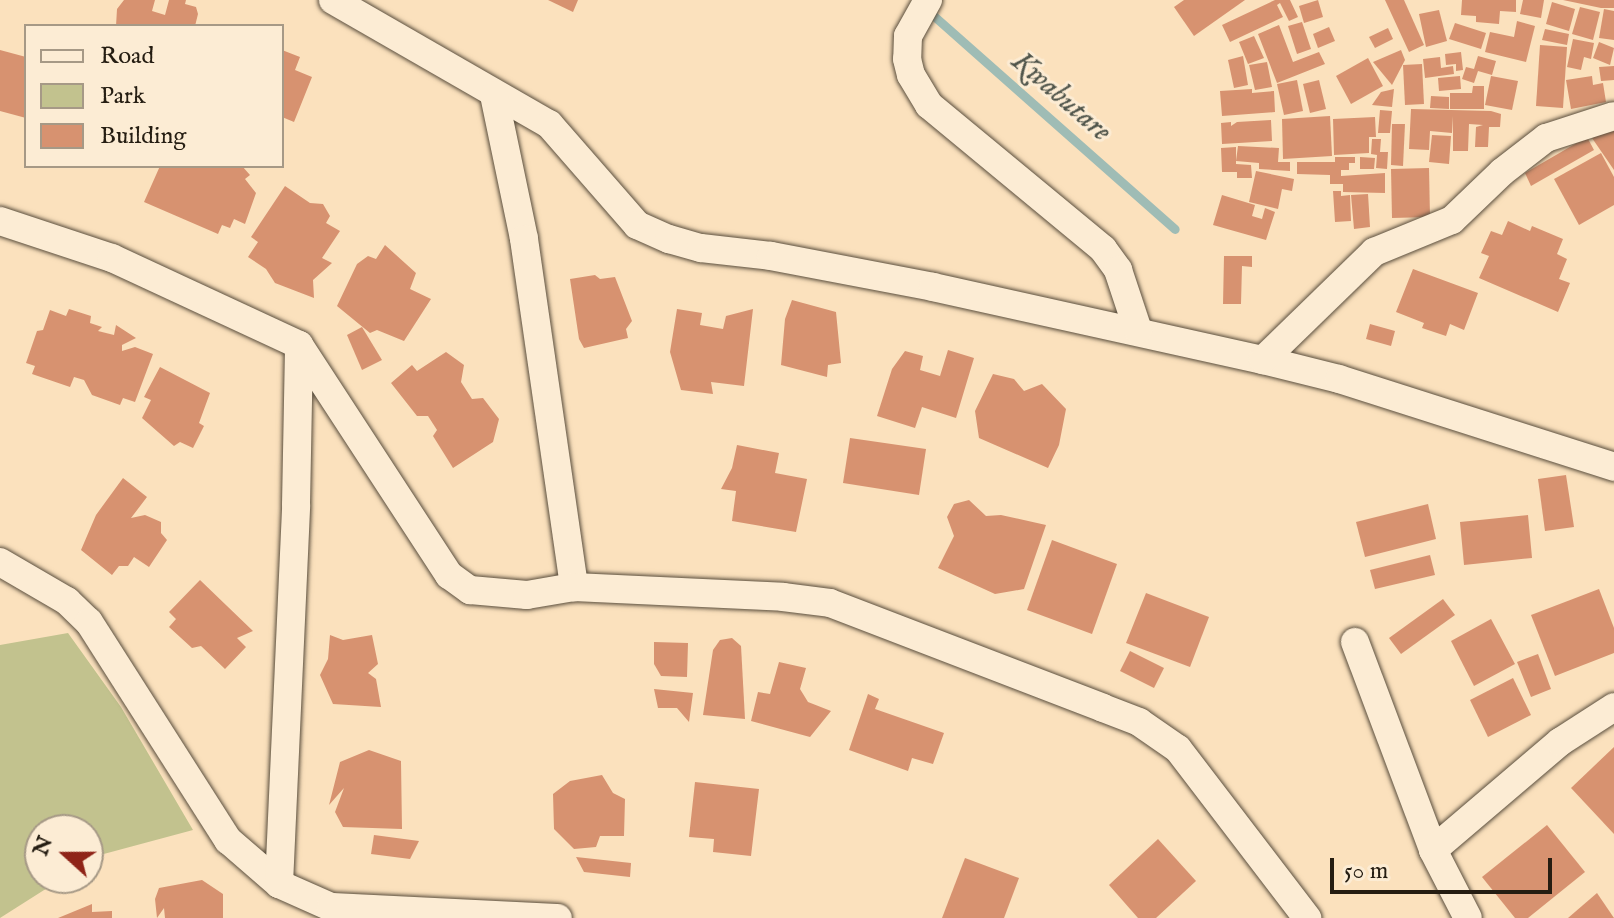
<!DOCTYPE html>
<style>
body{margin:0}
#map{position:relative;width:1614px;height:918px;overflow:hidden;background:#fbe1bd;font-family:"IM FELL English",serif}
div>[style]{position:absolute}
.green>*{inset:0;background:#c2c28e}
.stream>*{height:9px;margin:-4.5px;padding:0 4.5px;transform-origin:4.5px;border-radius:4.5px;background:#9fbcb5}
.building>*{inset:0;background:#d79270}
.roads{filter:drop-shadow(0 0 2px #5a4e3d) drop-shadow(0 0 2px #5a4e3d)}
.street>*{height:28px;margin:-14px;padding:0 14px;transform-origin:14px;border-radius:14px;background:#fcecd4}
span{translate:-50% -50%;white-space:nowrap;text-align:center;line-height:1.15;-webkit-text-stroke:6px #fcecd4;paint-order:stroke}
.water-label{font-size:30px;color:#50554b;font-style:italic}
.legend{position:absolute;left:24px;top:24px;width:260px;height:144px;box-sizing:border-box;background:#fcecd4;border:2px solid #a69986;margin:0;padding:10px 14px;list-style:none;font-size:24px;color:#251d12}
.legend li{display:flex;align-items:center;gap:16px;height:40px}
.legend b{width:40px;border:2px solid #a69986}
.north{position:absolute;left:24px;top:814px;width:80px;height:80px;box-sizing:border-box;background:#fcecd4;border:2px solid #a69986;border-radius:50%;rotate:291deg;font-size:22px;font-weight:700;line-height:32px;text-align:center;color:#251d12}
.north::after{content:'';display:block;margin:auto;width:28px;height:36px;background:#8f2418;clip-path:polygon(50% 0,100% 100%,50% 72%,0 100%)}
.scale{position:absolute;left:1330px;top:858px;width:222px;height:36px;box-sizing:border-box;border:4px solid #251d12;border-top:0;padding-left:10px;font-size:24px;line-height:28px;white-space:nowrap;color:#251d12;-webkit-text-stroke:6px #fcecd4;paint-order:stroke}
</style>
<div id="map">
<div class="green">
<div style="clip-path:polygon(68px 633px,121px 707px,193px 830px,100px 855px,88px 862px,88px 830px,40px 830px,40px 878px,63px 878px,0 918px,0 645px)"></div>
</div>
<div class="stream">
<div style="left:926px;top:9px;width:332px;rotate:41.5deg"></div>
</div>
<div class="building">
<div style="clip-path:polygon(124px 0,155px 0,152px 11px,165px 15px,169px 0,186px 0,185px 4px,196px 7px,198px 14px,195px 26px,116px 26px,117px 9px)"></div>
<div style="clip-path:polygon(548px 0,578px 0,573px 12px)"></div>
<div style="clip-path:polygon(1184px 0,1245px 0,1194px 36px,1174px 7px)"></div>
<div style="clip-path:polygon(1275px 0,1290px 0,1298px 17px,1289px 21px,1280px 3px,1277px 5px,1283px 17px,1230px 42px,1222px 25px)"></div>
<div style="clip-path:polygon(1318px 0,1323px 17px,1304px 23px,1299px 6px)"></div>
<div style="clip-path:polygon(1385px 0,1404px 0,1424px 45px,1409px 52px)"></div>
<div style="clip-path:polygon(1462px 0,1516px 0,1516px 12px,1500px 11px,1499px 24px,1476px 22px,1476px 16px,1461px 15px)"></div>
<div style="clip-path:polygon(1523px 0,1544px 0,1541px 18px,1520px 14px)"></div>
<div style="clip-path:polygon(1563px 0,1614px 0,1614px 8px,1601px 8px)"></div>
<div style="clip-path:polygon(1552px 2px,1575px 9px,1569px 31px,1546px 24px)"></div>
<div style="clip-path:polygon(1580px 7px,1600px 12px,1593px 40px,1572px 34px)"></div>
<div style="clip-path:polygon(1604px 9px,1614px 11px,1614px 40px,1599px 38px)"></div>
<div style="clip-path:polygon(1439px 10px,1447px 41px,1426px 47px,1419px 14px)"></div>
<div style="clip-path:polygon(1517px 21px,1535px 26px,1526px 62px,1485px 52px,1490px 32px,1514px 37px)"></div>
<div style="clip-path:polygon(1302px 22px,1311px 49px,1297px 54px,1288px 26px)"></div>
<div style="clip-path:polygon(1455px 23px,1486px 33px,1481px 49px,1449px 39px)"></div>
<div style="clip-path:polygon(1279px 25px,1293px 62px,1319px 52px,1325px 64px,1277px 83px,1258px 34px)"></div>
<div style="clip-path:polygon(1329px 27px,1335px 41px,1318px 48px,1313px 34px)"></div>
<div style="clip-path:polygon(1388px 28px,1393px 39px,1375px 48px,1369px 37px)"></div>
<div style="clip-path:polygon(1545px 29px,1569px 34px,1567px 45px,1542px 40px)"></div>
<div style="clip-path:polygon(1254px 36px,1264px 58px,1248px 64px,1239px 42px)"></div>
<div style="clip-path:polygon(1573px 39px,1594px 43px,1591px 59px,1584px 57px,1581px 70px,1567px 67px)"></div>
<div style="clip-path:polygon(1599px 42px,1614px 48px,1610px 65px,1593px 58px)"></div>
<div style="clip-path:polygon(1540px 45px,1567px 47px,1563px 108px,1536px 106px)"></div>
<div style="clip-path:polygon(0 50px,26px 57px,26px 118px,0 111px)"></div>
<div style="clip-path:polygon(282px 50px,300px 57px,295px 70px,312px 77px,294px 122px,282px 117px)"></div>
<div style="clip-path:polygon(1401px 50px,1405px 60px,1392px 85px,1373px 62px)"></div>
<div style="clip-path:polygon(1461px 52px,1463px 70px,1456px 71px,1456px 64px,1446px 65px,1445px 54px)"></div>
<div style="clip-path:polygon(1243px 56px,1248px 85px,1234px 88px,1228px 60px)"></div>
<div style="clip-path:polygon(1478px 56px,1496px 61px,1492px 75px,1478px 71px,1474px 83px,1462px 79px,1466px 67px,1474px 69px)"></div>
<div style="clip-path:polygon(1440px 57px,1441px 68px,1453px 66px,1454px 74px,1425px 78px,1423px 59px)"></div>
<div style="clip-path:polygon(1368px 58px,1383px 86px,1351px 104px,1336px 76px)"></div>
<div style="clip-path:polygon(1267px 62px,1272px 87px,1255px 90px,1249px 65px)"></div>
<div style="clip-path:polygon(1422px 64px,1424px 104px,1405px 105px,1403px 65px)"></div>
<div style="clip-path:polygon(1614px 66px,1614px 80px,1601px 81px,1599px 67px)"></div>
<div style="clip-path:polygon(1460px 76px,1461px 89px,1439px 91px,1438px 78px)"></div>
<div style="clip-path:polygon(1491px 76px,1518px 81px,1512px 110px,1485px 105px)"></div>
<div style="clip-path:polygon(1592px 76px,1593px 85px,1603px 83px,1606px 102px,1571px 109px,1566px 80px)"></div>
<div style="clip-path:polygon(1297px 80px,1303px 111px,1284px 115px,1277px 84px)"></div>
<div style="clip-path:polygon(1319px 80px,1326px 109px,1310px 113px,1303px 84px)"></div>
<div style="clip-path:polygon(1473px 86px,1484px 86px,1484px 109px,1450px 109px,1450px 93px,1472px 93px)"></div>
<div style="clip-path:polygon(1252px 89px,1252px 93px,1274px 91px,1275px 112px,1222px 116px,1220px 91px)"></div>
<div style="clip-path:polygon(1394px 89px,1392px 107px,1372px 105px,1381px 92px)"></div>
<div style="clip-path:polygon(1431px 96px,1449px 97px,1449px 109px,1430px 108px)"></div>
<div style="clip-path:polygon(1411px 109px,1491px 111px,1501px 114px,1500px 127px,1489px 127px,1488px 147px,1475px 147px,1476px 127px,1483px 125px,1469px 124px,1468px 151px,1453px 151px,1453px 116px,1452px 133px,1430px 131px,1429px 150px,1409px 149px)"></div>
<div style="clip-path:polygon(1380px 110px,1392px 111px,1390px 133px,1378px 133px)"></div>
<div style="clip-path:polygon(1330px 116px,1332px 156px,1283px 159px,1282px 119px)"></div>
<div style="clip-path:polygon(1375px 117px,1376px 137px,1369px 137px,1369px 153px,1334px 155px,1333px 119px)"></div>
<div style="clip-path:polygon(1271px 120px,1272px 141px,1222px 144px,1221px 123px,1231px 122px,1231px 126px,1237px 122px)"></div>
<div style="clip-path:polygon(1392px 124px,1405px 124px,1403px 166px,1391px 165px)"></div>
<div style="clip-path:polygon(1612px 125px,1614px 128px,1614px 170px,1592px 138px)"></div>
<div style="clip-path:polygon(1432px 135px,1451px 136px,1449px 164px,1429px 162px)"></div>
<div style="clip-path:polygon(1587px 137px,1594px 150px,1531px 186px,1525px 173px)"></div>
<div style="clip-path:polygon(1372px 139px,1381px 139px,1380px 152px,1388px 152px,1387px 169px,1376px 168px,1377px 155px,1371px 154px)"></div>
<div style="clip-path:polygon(1238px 146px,1279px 148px,1278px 162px,1290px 162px,1290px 171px,1259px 169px,1259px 163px,1236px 161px)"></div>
<div style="clip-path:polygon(1236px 147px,1236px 164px,1251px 165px,1252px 178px,1237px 178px,1237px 172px,1222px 172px,1221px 148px)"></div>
<div style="clip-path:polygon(1601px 153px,1614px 177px,1614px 205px,1579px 225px,1554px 179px)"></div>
<div style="clip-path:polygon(1335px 157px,1355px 157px,1355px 163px,1349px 163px,1349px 170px,1341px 170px,1341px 176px,1385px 173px,1385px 193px,1343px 192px,1343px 184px,1330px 184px,1330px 175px,1297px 174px,1297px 162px,1335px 162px)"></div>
<div style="clip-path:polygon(1360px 157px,1375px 158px,1374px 169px,1360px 169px)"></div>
<div style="clip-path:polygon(160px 166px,242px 166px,250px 175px,245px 179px,256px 193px,245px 224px,234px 219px,230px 228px,222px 225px,218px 234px,144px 202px)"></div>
<div style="clip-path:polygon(1429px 168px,1430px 217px,1392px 218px,1391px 169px)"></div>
<div style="clip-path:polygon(1256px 171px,1294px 179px,1292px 191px,1282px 189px,1278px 209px,1249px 202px)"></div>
<div style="clip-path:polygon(285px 186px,310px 203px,323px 204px,330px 216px,326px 223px,340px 231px,322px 258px,332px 263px,313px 280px,314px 298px,275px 283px,266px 269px,248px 257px,258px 242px,251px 237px)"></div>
<div style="clip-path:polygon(1333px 191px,1341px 191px,1341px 196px,1350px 195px,1351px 221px,1335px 222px)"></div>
<div style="clip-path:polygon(1368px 194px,1370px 227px,1354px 229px,1351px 195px)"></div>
<div style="clip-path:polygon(1222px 195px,1255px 205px,1252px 216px,1262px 219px,1265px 208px,1275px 212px,1266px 240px,1213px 225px)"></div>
<div style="clip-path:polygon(1508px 221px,1530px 231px,1532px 226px,1563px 239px,1557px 254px,1567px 259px,1559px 279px,1570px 283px,1558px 312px,1479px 278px,1489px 256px,1481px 253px,1491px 231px,1502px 235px)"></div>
<div style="clip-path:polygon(385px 245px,416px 273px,410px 289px,431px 299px,404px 341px,377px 330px,370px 333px,337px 306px,357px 264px,368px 256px,376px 259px)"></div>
<div style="clip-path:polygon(1224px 256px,1252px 256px,1252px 267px,1242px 266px,1241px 304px,1223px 304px)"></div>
<div style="clip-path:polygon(1413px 269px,1478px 293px,1464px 330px,1450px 324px,1446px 336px,1422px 328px,1424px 323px,1396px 312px)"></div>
<div style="clip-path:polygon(595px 275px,600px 279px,615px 277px,632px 321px,626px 329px,628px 338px,584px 348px,579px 339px,570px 279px)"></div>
<div style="clip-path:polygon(792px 300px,836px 312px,841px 363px,828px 365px,827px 377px,781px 365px,785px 319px)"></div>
<div style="clip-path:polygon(69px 309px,91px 316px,90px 323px,102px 327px,98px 331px,114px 335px,116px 325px,136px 338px,122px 345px,122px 351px,135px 347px,153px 354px,135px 402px,123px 398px,120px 405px,92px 395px,84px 380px,74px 377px,70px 387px,32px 374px,35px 366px,26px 363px,37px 331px,43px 330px,50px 310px,66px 316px)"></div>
<div style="clip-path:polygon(677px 309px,702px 313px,700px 325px,723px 329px,726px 316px,753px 309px,744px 386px,711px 382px,713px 394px,681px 390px,670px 352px)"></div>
<div style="clip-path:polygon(1370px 324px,1395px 331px,1391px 346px,1366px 339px)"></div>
<div style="clip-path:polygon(362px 327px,382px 360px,362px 370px,347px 335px)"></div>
<div style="clip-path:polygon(948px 350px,974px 358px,956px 418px,922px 407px,915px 428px,877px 416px,892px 369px,905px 351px,923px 356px,920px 370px,940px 376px)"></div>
<div style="clip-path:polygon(446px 352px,464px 365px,461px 382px,472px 399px,483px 398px,499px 419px,493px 442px,453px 468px,433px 436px,437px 430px,428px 416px,417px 416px,391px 383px,412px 365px,417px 371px)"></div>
<div style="clip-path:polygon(160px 367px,210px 393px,199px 423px,204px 426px,193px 448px,180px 442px,174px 446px,142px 418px,151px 400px,144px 397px)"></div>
<div style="clip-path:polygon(993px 374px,1014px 379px,1024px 391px,1042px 384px,1066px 409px,1059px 445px,1048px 468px,979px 438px,975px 411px)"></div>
<div style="clip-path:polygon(850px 438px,926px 449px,919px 495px,843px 483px)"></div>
<div style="clip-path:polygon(737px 445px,779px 453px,775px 473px,807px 479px,796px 532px,732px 521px,736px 491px,721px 489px,732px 468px)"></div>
<div style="clip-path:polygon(1566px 475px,1574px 527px,1545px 531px,1538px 479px)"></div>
<div style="clip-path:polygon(123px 478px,147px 497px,131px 518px,145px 515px,161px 522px,161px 533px,167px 540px,149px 567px,134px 557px,128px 566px,119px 566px,112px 575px,81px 550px,96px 515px)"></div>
<div style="clip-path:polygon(969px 500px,986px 516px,1001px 515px,1046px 525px,1024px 589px,995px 594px,938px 568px,954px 536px,947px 517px,954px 504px)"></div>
<div style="clip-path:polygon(1428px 504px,1436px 539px,1365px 557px,1356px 522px)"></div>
<div style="clip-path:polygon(1528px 515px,1532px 558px,1464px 565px,1460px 522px)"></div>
<div style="clip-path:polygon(1052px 540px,1117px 564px,1092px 634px,1027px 610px)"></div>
<div style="clip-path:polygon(1430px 555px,1435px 575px,1375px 589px,1370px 570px)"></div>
<div style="clip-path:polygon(200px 580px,253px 631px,237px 638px,246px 647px,225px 669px,201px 646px,192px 648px,169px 627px,176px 619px,169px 612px)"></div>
<div style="clip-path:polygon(1599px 589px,1614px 628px,1614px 653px,1555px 676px,1531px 615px)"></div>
<div style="clip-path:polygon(1146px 593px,1209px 617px,1190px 667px,1126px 643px)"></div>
<div style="clip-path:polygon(1443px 599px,1455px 615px,1401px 654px,1389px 638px)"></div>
<div style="clip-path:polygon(1491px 619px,1515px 664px,1474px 686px,1451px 641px)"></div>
<div style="clip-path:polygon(330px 635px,343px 640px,372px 635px,378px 664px,368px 673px,376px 679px,381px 707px,333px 704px,320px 675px,328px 659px)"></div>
<div style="clip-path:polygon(732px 638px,741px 646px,745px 719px,703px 715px,713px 650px,720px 640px)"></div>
<div style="clip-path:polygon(654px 642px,688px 643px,687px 677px,661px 676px,654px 664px)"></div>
<div style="clip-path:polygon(1130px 651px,1164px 668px,1154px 688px,1120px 671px)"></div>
<div style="clip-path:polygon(1538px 654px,1551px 689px,1531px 697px,1517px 662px)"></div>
<div style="clip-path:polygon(779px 662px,806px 668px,800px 689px,808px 702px,831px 711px,810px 737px,751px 721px,758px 692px,770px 694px)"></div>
<div style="clip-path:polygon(1513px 678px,1531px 715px,1488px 737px,1470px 700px)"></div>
<div style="clip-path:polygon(654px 689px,693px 693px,689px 722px,677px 708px,658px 708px)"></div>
<div style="clip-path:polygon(868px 694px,879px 699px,875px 709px,944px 733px,933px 764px,912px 758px,908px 771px,849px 750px)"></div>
<div style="clip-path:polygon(1614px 747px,1614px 834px,1571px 788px)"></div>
<div style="clip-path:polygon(369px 750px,401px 761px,402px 829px,343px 827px,335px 812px,344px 788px,329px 805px,340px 762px)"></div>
<div style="clip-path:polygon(602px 775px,613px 793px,625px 799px,624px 836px,600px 836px,596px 847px,574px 849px,554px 829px,553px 794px,570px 781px)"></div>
<div style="clip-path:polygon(695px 782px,759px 789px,751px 856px,713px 852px,714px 839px,689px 837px)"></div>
<div style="clip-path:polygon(1547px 825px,1585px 872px,1528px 918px,1515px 918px,1482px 877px)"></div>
<div style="clip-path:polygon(374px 835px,419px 841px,410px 859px,371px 854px)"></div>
<div style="clip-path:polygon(1158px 839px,1196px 881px,1156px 918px,1138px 918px,1109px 885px)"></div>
<div style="clip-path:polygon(576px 857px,631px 863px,630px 877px,584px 872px)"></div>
<div style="clip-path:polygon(965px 858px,1019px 878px,1004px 918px,942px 918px)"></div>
<div style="clip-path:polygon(202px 880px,223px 894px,223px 918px,165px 918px,164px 908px,157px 918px,155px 899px,159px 888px)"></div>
<div style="clip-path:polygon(1597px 893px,1614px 918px,1568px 918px)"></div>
<div style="clip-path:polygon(92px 904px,92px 912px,112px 911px,112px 918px,58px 918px)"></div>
</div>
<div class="roads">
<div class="street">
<div style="left:333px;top:0;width:249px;rotate:29.9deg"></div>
<div style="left:549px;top:124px;width:134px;rotate:48.9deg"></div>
<div style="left:637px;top:225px;width:35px;rotate:24deg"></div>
<div style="left:669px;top:239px;width:33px;rotate:16deg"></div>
<div style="left:701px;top:248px;width:70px;rotate:6.5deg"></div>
<div style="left:771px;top:256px;width:165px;rotate:10.8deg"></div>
<div style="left:933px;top:287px;width:338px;rotate:12.5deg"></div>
<div style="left:1263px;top:360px;width:78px;rotate:14deg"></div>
<div style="left:1339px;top:379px;width:289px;rotate:17.7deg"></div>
<div style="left:928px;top:0;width:41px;rotate:119.1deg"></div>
<div style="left:908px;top:36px;width:23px;rotate:92deg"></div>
<div style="left:907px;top:59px;width:16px;rotate:76deg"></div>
<div style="left:911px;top:75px;width:35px;rotate:59deg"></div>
<div style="left:929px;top:105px;width:226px;rotate:39.6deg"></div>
<div style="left:1103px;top:249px;width:26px;rotate:54deg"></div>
<div style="left:1118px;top:270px;width:63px;rotate:71.6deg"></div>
<div style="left:494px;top:95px;width:147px;rotate:78.2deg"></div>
<div style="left:524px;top:239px;width:352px;rotate:81.8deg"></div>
<div style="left:0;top:221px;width:118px;rotate:18.3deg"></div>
<div style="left:112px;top:258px;width:206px;rotate:24.9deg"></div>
<div style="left:299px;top:345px;width:275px;rotate:56.9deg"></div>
<div style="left:449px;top:575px;width:26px;rotate:36deg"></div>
<div style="left:470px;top:590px;width:57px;rotate:5deg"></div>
<div style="left:527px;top:595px;width:48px;rotate:-9.7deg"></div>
<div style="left:574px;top:587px;width:209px;rotate:2.7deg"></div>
<div style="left:783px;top:597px;width:47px;rotate:7.3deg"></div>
<div style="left:830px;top:603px;width:292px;rotate:21deg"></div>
<div style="left:1103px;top:708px;width:39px;rotate:21deg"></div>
<div style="left:1139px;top:722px;width:47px;rotate:34.7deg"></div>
<div style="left:1178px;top:749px;width:213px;rotate:52.6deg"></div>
<div style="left:1263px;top:360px;width:155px;rotate:-44.2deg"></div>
<div style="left:1374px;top:252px;width:84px;rotate:-22.3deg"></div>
<div style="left:1452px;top:220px;width:69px;rotate:-43.8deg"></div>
<div style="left:1502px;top:172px;width:56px;rotate:-37.7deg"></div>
<div style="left:1546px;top:138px;width:71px;rotate:-17.9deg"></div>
<div style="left:0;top:562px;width:78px;rotate:30.2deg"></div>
<div style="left:67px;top:601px;width:30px;rotate:44deg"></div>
<div style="left:89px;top:622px;width:259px;rotate:57.5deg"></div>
<div style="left:228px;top:840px;width:67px;rotate:40.8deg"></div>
<div style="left:279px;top:884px;width:57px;rotate:23.9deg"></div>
<div style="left:331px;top:907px;width:227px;rotate:2.8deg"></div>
<div style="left:1355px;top:642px;width:222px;rotate:69.4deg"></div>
<div style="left:1433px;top:850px;width:76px;rotate:62.8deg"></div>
<div style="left:1433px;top:850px;width:167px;rotate:-40.4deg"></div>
<div style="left:1560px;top:742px;width:64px;rotate:-32.9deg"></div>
<div style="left:279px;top:884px;width:379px;rotate:-87.4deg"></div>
<div style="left:296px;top:505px;width:160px;rotate:-88.9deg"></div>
</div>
</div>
<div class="water-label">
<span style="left:1061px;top:97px;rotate:41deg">Kwabutare</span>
</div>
<ul class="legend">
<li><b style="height:10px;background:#fcecd4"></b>Road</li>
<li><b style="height:22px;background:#c2c28e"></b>Park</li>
<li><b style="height:22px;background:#d79270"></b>Building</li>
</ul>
<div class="north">N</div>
<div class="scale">50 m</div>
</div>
